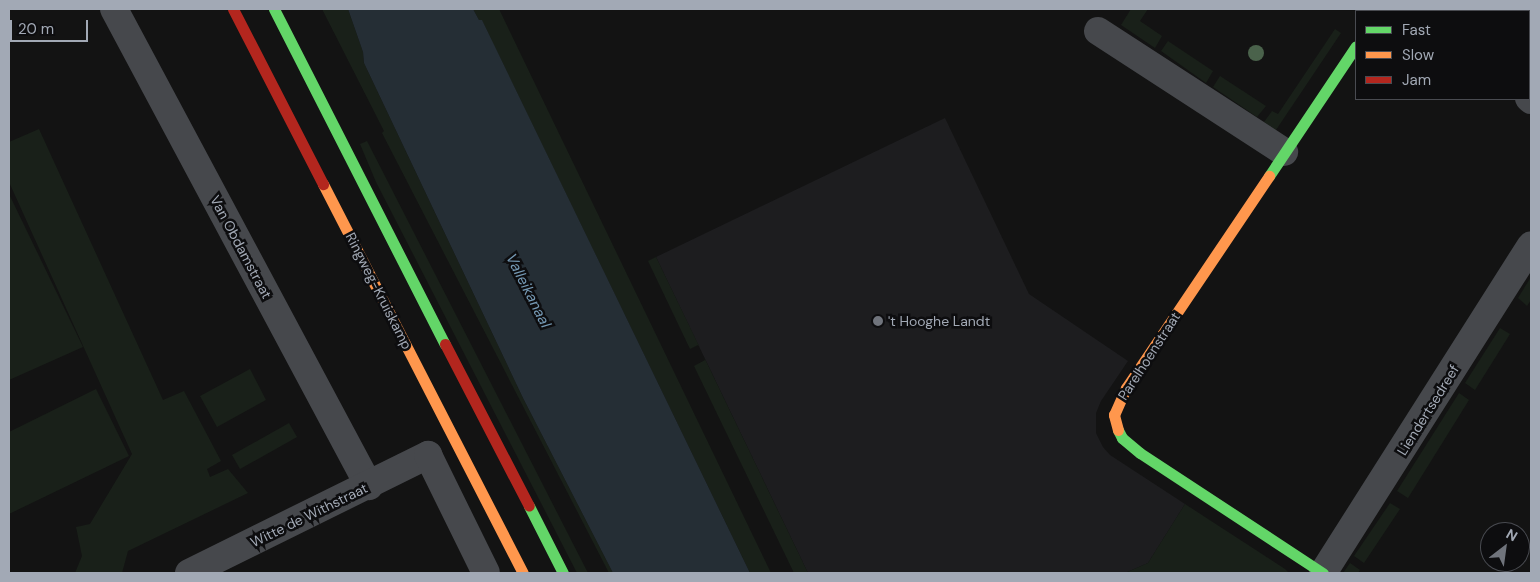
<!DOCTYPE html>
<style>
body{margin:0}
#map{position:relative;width:1540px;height:582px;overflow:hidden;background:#131313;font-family:"DM Sans",sans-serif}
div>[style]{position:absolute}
.built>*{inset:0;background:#1d1d1f}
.green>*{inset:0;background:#192019}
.water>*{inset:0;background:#252e35}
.street>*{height:28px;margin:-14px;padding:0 14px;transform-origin:14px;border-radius:14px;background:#46484c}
.fast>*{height:11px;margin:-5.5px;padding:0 5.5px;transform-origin:5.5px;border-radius:5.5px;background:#63d668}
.slow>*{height:11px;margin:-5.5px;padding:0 5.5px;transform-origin:5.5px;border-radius:5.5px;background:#ff974d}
.jam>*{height:11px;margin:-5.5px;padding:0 5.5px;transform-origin:5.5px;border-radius:5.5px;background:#b3261e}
.trees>*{width:16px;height:16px;margin:-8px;border-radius:50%;background:#4a624b}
.dots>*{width:14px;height:14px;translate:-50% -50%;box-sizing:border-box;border:2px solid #0d0d0f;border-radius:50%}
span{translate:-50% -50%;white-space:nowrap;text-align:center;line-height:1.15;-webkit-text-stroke:5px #0d0d0f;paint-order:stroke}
.street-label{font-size:14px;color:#a2a9b5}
.poi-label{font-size:14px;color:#a2a9b5}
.left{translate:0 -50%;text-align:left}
.water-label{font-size:15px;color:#7599b4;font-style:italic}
.frame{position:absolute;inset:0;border:10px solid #a2a9b5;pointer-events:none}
.legend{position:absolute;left:1355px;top:10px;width:175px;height:90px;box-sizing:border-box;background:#0d0d0f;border:1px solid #494b51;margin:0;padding:6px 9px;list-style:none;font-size:15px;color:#a2a9b5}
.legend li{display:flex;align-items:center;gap:10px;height:25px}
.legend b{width:25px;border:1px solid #494b51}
.north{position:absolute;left:1480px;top:522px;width:50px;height:50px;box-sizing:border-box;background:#0d0d0f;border:1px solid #494b51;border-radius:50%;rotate:30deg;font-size:14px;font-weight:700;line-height:20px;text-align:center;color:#a2a9b5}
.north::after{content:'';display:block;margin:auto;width:18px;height:22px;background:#70747c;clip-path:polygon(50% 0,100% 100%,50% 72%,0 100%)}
.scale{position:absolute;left:10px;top:20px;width:78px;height:22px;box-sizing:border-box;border:2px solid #a2a9b5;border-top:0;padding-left:6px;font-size:15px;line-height:18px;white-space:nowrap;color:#a2a9b5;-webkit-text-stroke:4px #0d0d0f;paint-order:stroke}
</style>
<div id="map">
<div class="built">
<div style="clip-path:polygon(945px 118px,1029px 294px,1128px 361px,1101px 401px,1096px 413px,1096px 433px,1103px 447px,1110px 455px,1185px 504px,1148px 563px,1125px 573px,808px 573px,656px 257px)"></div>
</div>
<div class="green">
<div style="clip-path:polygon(322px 9px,348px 9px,363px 52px,364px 63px,523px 398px,613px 573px,609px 573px,382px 133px,384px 131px)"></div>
<div style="clip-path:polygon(473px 9px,499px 9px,771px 573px,750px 573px,482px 21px,479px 20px)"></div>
<div style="clip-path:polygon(1131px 9px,1148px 9px,1140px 21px,1162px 36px,1155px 48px,1121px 25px)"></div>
<div style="clip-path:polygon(1335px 29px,1341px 33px,1276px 130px,1264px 122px,1272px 111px,1278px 114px)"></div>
<div style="clip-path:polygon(1168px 41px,1213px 71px,1206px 83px,1161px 51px)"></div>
<div style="clip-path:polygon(1220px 76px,1266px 106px,1257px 117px,1213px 87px)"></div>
<div style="clip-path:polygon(39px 129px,163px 400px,184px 391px,221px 461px,207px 469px,210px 477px,228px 469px,248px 493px,128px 551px,122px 573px,75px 573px,82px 556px,76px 527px,90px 524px,132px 454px,9px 182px,9px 142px)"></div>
<div style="clip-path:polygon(367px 141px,588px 573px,577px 573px,376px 182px,360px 144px)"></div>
<div style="clip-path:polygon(9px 194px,83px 347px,9px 380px)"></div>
<div style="clip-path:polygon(656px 257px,700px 348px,698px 345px,690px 349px,648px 261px)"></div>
<div style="clip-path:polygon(1531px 277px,1531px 300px,1527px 306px,1518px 298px)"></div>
<div style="clip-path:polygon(1500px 328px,1510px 334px,1475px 390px,1465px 383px)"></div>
<div style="clip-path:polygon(704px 357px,808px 573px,794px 573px,694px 366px,705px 360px)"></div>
<div style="clip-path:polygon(250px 369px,266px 400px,217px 427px,200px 396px)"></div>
<div style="clip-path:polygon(96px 389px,129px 456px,9px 514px,9px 432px)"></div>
<div style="clip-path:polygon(1459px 393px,1469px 400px,1408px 498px,1397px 491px)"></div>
<div style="clip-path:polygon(289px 423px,297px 437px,240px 469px,232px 455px)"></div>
<div style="clip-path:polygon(1390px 503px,1400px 509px,1364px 563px,1354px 556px)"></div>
<div style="clip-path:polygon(1185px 504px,1285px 569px,1289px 573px,1125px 573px,1148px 563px)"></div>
<div style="clip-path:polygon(1350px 563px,1360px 570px,1358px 573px,1343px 573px)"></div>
</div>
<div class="water">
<div style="clip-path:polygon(348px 9px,473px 9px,479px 20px,482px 20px,750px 573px,613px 573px,523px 398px,364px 63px,363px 52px)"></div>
</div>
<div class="street">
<div style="left:114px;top:9px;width:541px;rotate:61.87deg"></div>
<div style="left:1395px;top:9px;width:4px;rotate:27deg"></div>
<div style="left:1098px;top:31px;width:222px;rotate:33deg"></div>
<div style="left:1529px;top:98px;width:3px;rotate:45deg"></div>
<div style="left:189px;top:573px;width:267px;rotate:-26.3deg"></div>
<div style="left:428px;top:455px;width:131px;rotate:63.8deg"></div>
<div style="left:1323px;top:573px;width:388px;rotate:-57.6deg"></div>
</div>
<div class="fast">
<div style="left:274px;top:9px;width:376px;rotate:63deg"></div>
<div style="left:1269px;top:176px;width:156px;rotate:-56.2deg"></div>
<div style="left:1118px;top:430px;width:9px;rotate:63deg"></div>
<div style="left:1122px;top:438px;width:23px;rotate:40deg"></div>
<div style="left:1140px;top:453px;width:219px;rotate:33.3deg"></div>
<div style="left:529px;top:506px;width:75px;rotate:63.1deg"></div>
</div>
<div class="slow">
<div style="left:323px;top:184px;width:437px;rotate:62.8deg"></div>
<div style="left:1118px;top:430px;width:16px;rotate:-105deg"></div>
<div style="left:1114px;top:415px;width:30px;rotate:-66deg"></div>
<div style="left:1126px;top:388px;width:256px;rotate:-56deg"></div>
</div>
<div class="jam">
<div style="left:233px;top:9px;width:197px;rotate:62.8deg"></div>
<div style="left:445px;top:344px;width:182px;rotate:62.6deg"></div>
</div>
<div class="trees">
<div style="left:1256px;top:53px"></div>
</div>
<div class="dots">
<div style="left:878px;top:321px;background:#70747c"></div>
</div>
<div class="street-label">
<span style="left:241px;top:247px;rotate:62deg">Van Obdamstraat</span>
<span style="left:379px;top:291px;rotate:63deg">Ringweg-Kruiskamp</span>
<span style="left:1149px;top:356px;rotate:-57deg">Parelhoenstraat</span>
<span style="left:1428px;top:410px;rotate:-58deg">Liendertsedreef</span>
<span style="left:309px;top:515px;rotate:-26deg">Witte de Withstraat</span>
</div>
<div class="poi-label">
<span class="left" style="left:888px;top:321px">'t Hooghe Landt</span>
</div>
<div class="water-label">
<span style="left:528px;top:291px;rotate:63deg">Valleikanaal</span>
</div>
<div class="frame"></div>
<ul class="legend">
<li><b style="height:6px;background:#63d668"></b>Fast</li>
<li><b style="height:6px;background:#ff974d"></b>Slow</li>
<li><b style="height:6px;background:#b3261e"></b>Jam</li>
</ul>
<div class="north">N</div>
<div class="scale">20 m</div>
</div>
